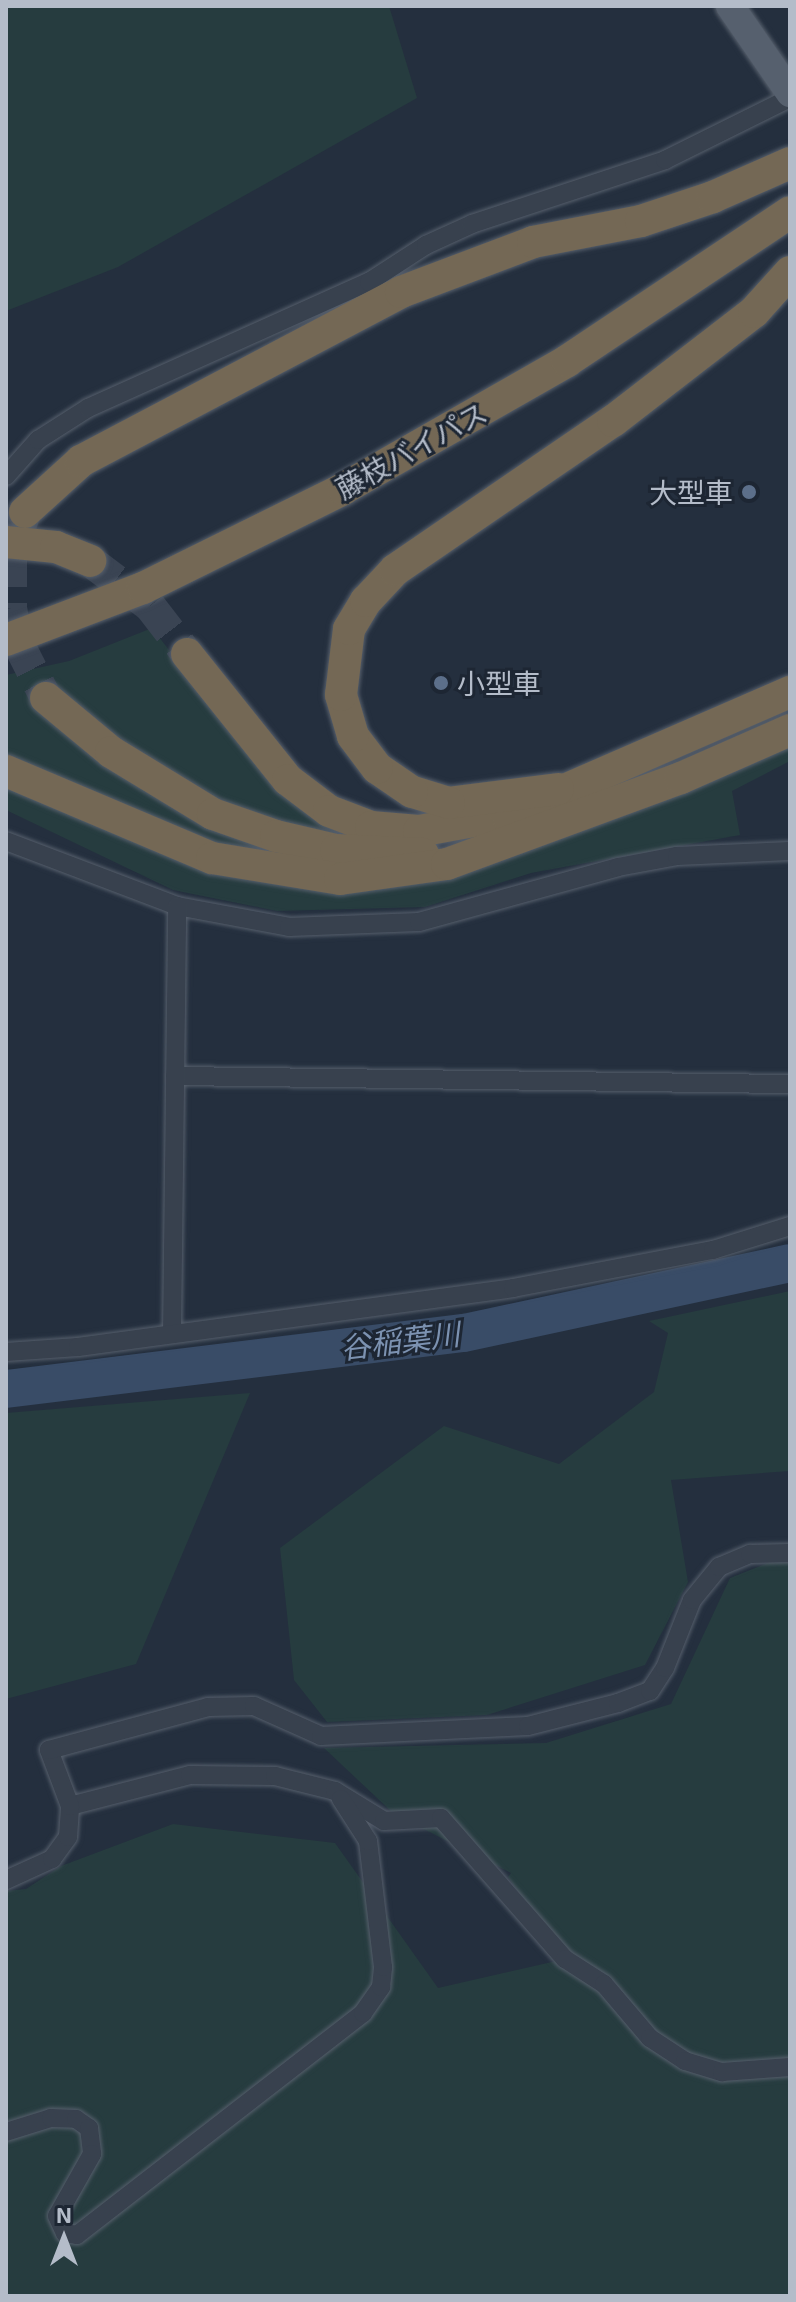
<!DOCTYPE html>
<meta charset="utf-8">
<style>
body{margin:0}
#map{position:relative;width:796px;height:2302px;overflow:hidden;background:#242f3e;font-family:"Exo 2","Noto Sans JP",sans-serif}
div>[style]{position:absolute}
.green>*{inset:0;background:#263c3f}
.river>*{height:38px;margin:-19px;padding:0 19px;transform-origin:19px;border-radius:19px;background:#394c67}
.motorway-tunnel>*{height:32px;margin-top:-16px;transform-origin:0;background:repeating-linear-gradient(90deg,#3a4453 0 32px,transparent 0 48px)}
.roads{filter:drop-shadow(0 0 2px #565f6c) drop-shadow(0 0 2px #565f6c)}
.minor>*{height:18px;margin:-9px;padding:0 9px;transform-origin:9px;border-radius:9px;background:#38414e}
.primary>*{height:28px;margin:-14px;padding:0 14px;transform-origin:14px;border-radius:14px;background:#56606e}
.motorway>*{height:32px;margin:-16px;padding:0 16px;transform-origin:16px;border-radius:16px;background:#746855}
.dots>*{width:22px;height:22px;translate:-50% -50%;box-sizing:border-box;border:4px solid #1d2633;border-radius:50%}
span{translate:-50% -50%;white-space:nowrap;text-align:center;line-height:1.15;-webkit-text-stroke:6px #1d2633;paint-order:stroke}
.street-label{font-size:28px;color:#b4bcc9}
.poi-label{font-size:28px;color:#b4bcc9}
.right{translate:-100% -50%;text-align:right}
.left{translate:0 -50%;text-align:left}
.water-label{font-size:30px;color:#7c92b1;font-style:italic}
.frame{position:absolute;inset:0;border:8px solid #b4bcc9;pointer-events:none}
.north{position:absolute;left:24px;top:2198px;width:80px;height:80px;-webkit-text-stroke:6px #1d2633;paint-order:stroke;rotate:0deg;font-size:22px;font-weight:700;line-height:32px;text-align:center;color:#b4bcc9}
.north::after{content:'';display:block;margin:auto;width:28px;height:36px;background:#b4bcc9;clip-path:polygon(50% 0,100% 100%,50% 72%,0 100%)}
</style>
<div id="map">
<div class="green">
<div style="clip-path:polygon(6px 6px,389px 6px,417px 98px,118px 267px,6px 311px)"></div>
<div style="clip-path:polygon(152px 628px,243px 746px,360px 832px,297px 835px,131px 777px,334px 855px,257px 862px,6px 761px,6px 675px,69px 661px)"></div>
<div style="clip-path:polygon(790px 740px,790px 761px,732px 791px,740px 835px,531px 873px,425px 907px,277px 911px,173px 890px,6px 810px,6px 783px,203px 861px,400px 886px)"></div>
<div style="clip-path:polygon(790px 1291px,790px 1471px,671px 1480px,688px 1582px,645px 1665px,487px 1715px,327px 1722px,294px 1680px,280px 1548px,444px 1426px,559px 1464px,654px 1392px,668px 1333px,649px 1321px)"></div>
<div style="clip-path:polygon(250px 1393px,136px 1664px,6px 1699px,6px 1413px)"></div>
<div style="clip-path:polygon(775px 1560px,790px 1564px,790px 2296px,6px 2296px,6px 1891px,26px 1889px,61px 1866px,173px 1824px,335px 1843px,438px 1988px,565px 1959px,508px 1877px,511px 1873px,394px 1814px,324px 1748px,546px 1743px,671px 1704px,730px 1578px)"></div>
</div>
<div class="river">
<div style="left:6px;top:1389px;width:461px;rotate:-7deg"></div>
<div style="left:464px;top:1333px;width:333px;rotate:-12.1deg"></div>
</div>
<div class="motorway-tunnel">
<div style="left:25px;top:512px;width:45px;rotate:108deg"></div>
<div style="left:11px;top:555px;width:53px;rotate:90deg"></div>
<div style="left:11px;top:608px;width:34px;rotate:80deg"></div>
<div style="left:17px;top:641px;width:64px;rotate:63deg"></div>
<div style="left:90px;top:561px;width:75px;rotate:36.9deg"></div>
<div style="left:150px;top:606px;width:61px;rotate:52.4deg"></div>
</div>
<div class="roads">
<div class="minor">
<div style="left:6px;top:476px;width:48px;rotate:-48.4deg"></div>
<div style="left:38px;top:440px;width:59px;rotate:-32.6deg"></div>
<div style="left:88px;top:408px;width:308px;rotate:-24.2deg"></div>
<div style="left:369px;top:282px;width:68px;rotate:-33deg"></div>
<div style="left:426px;top:245px;width:51px;rotate:-24.5deg"></div>
<div style="left:472px;top:224px;width:203px;rotate:-18.3deg"></div>
<div style="left:665px;top:160px;width:140px;rotate:-26.4deg"></div>
<div style="left:6px;top:841px;width:183px;rotate:20.8deg"></div>
<div style="left:177px;top:906px;width:114px;rotate:10.6deg"></div>
<div style="left:289px;top:927px;width:130px;rotate:-2.2deg"></div>
<div style="left:419px;top:922px;width:206px;rotate:-15.4deg"></div>
<div style="left:618px;top:867px;width:60px;rotate:-10.6deg"></div>
<div style="left:677px;top:856px;width:113px;rotate:-2.5deg"></div>
<div style="left:175px;top:1076px;width:615px;rotate:0.75deg"></div>
<div style="left:172px;top:1333px;width:427px;rotate:-89.3deg"></div>
<div style="left:6px;top:1352px;width:72px;rotate:-4deg"></div>
<div style="left:78px;top:1347px;width:439px;rotate:-7.7deg"></div>
<div style="left:513px;top:1288px;width:204px;rotate:-10.8deg"></div>
<div style="left:713px;top:1250px;width:81px;rotate:-17.3deg"></div>
<div style="left:70px;top:1806px;width:124px;rotate:-14.5deg"></div>
<div style="left:190px;top:1775px;width:85px;rotate:0.7deg"></div>
<div style="left:275px;top:1776px;width:62px;rotate:14deg"></div>
<div style="left:335px;top:1791px;width:57px;rotate:31.5deg"></div>
<div style="left:384px;top:1821px;width:57px;rotate:-3deg"></div>
<div style="left:441px;top:1818px;width:188px;rotate:48.7deg"></div>
<div style="left:565px;top:1959px;width:46px;rotate:32.7deg"></div>
<div style="left:604px;top:1984px;width:71px;rotate:49.6deg"></div>
<div style="left:650px;top:2038px;width:42px;rotate:33.3deg"></div>
<div style="left:685px;top:2061px;width:39px;rotate:17deg"></div>
<div style="left:722px;top:2072px;width:68px;rotate:-4.2deg"></div>
<div style="left:6px;top:1880px;width:51px;rotate:-24.5deg"></div>
<div style="left:52px;top:1859px;width:27px;rotate:-54deg"></div>
<div style="left:68px;top:1837px;width:31px;rotate:-86deg"></div>
<div style="left:70px;top:1806px;width:60px;rotate:-110.6deg"></div>
<div style="left:49px;top:1750px;width:165px;rotate:-15.1deg"></div>
<div style="left:208px;top:1707px;width:46px;rotate:-1.2deg"></div>
<div style="left:254px;top:1706px;width:73px;rotate:24.1deg"></div>
<div style="left:321px;top:1736px;width:207px;rotate:-2.8deg"></div>
<div style="left:528px;top:1726px;width:93px;rotate:-14.3deg"></div>
<div style="left:618px;top:1703px;width:34px;rotate:-21deg"></div>
<div style="left:650px;top:1691px;width:27px;rotate:-57deg"></div>
<div style="left:665px;top:1668px;width:73px;rotate:-68.3deg"></div>
<div style="left:692px;top:1600px;width:43px;rotate:-50.7deg"></div>
<div style="left:719px;top:1567px;width:34px;rotate:-23deg"></div>
<div style="left:750px;top:1554px;width:40px;rotate:-1.4deg"></div>
<div style="left:6px;top:2132px;width:47px;rotate:-17.3deg"></div>
<div style="left:51px;top:2118px;width:25px;rotate:2deg"></div>
<div style="left:76px;top:2119px;width:16px;rotate:35deg"></div>
<div style="left:89px;top:2128px;width:26px;rotate:83deg"></div>
<div style="left:92px;top:2154px;width:71px;rotate:119.4deg"></div>
<div style="left:57px;top:2216px;width:19px;rotate:65deg"></div>
<div style="left:65px;top:2233px;width:12px;rotate:9deg"></div>
<div style="left:77px;top:2235px;width:362px;rotate:-37.8deg"></div>
<div style="left:363px;top:2013px;width:32px;rotate:-55deg"></div>
<div style="left:381px;top:1987px;width:20px;rotate:-84deg"></div>
<div style="left:383px;top:1967px;width:127px;rotate:-96.8deg"></div>
<div style="left:368px;top:1841px;width:50px;rotate:-122.7deg"></div>
</div>
<div class="primary">
<div style="left:730px;top:6px;width:106px;rotate:55.4deg"></div>
</div>
<div class="motorway">
<div style="left:25px;top:512px;width:76px;rotate:-42.3deg"></div>
<div style="left:81px;top:461px;width:362px;rotate:-27.8deg"></div>
<div style="left:401px;top:292px;width:141px;rotate:-20.7deg"></div>
<div style="left:533px;top:242px;width:110px;rotate:-11deg"></div>
<div style="left:641px;top:221px;width:76px;rotate:-18.4deg"></div>
<div style="left:713px;top:197px;width:84px;rotate:-23.8deg"></div>
<div style="left:6px;top:542px;width:50px;rotate:5.7deg"></div>
<div style="left:56px;top:547px;width:37px;rotate:22deg"></div>
<div style="left:6px;top:640px;width:147px;rotate:-20.8deg"></div>
<div style="left:143px;top:588px;width:223px;rotate:-26.3deg"></div>
<div style="left:343px;top:489px;width:258px;rotate:-29.7deg"></div>
<div style="left:567px;top:361px;width:268px;rotate:-33.7deg"></div>
<div style="left:187px;top:654px;width:161px;rotate:51.3deg"></div>
<div style="left:288px;top:780px;width:51px;rotate:37.1deg"></div>
<div style="left:329px;top:811px;width:45px;rotate:20.9deg"></div>
<div style="left:371px;top:827px;width:48px;rotate:4.8deg"></div>
<div style="left:419px;top:831px;width:89px;rotate:-10.3deg"></div>
<div style="left:507px;top:815px;width:309px;rotate:-23.5deg"></div>
<div style="left:46px;top:698px;width:85px;rotate:39.7deg"></div>
<div style="left:111px;top:752px;width:119px;rotate:31.3deg"></div>
<div style="left:213px;top:814px;width:67px;rotate:19.2deg"></div>
<div style="left:276px;top:836px;width:62px;rotate:13.1deg"></div>
<div style="left:336px;top:850px;width:87px;rotate:2.6deg"></div>
<div style="left:6px;top:771px;width:224px;rotate:22.9deg"></div>
<div style="left:212px;top:858px;width:130px;rotate:9.3deg"></div>
<div style="left:340px;top:879px;width:108px;rotate:-8deg"></div>
<div style="left:447px;top:864px;width:249px;rotate:-20.2deg"></div>
<div style="left:681px;top:778px;width:119px;rotate:-23.8deg"></div>
<div style="left:558px;top:789px;width:110px;rotate:172.7deg"></div>
<div style="left:449px;top:803px;width:39px;rotate:-163deg"></div>
<div style="left:412px;top:792px;width:42px;rotate:-145.6deg"></div>
<div style="left:377px;top:768px;width:40px;rotate:-127deg"></div>
<div style="left:353px;top:736px;width:43px;rotate:-106.3deg"></div>
<div style="left:341px;top:695px;width:66px;rotate:-83.1deg"></div>
<div style="left:349px;top:629px;width:33px;rotate:-59deg"></div>
<div style="left:366px;top:601px;width:42px;rotate:-46.9deg"></div>
<div style="left:395px;top:570px;width:264px;rotate:-34.4deg"></div>
<div style="left:613px;top:421px;width:178px;rotate:-37.7deg"></div>
<div style="left:754px;top:312px;width:54px;rotate:-48deg"></div>
</div>
</div>
<div class="dots">
<div style="left:749px;top:492px;background:#5c6f8a"></div>
<div style="left:441px;top:683px;background:#5c6f8a"></div>
</div>
<div class="street-label">
<span style="left:411px;top:450px;rotate:-29deg">藤枝バイパス</span>
</div>
<div class="poi-label">
<span class="right" style="left:733px;top:492px">大型車</span>
<span class="left" style="left:457px;top:683px">小型車</span>
</div>
<div class="water-label">
<span style="left:400px;top:1340px;rotate:-7deg">谷稲葉川</span>
</div>
<div class="frame"></div>
<div class="north">N</div>
</div>
